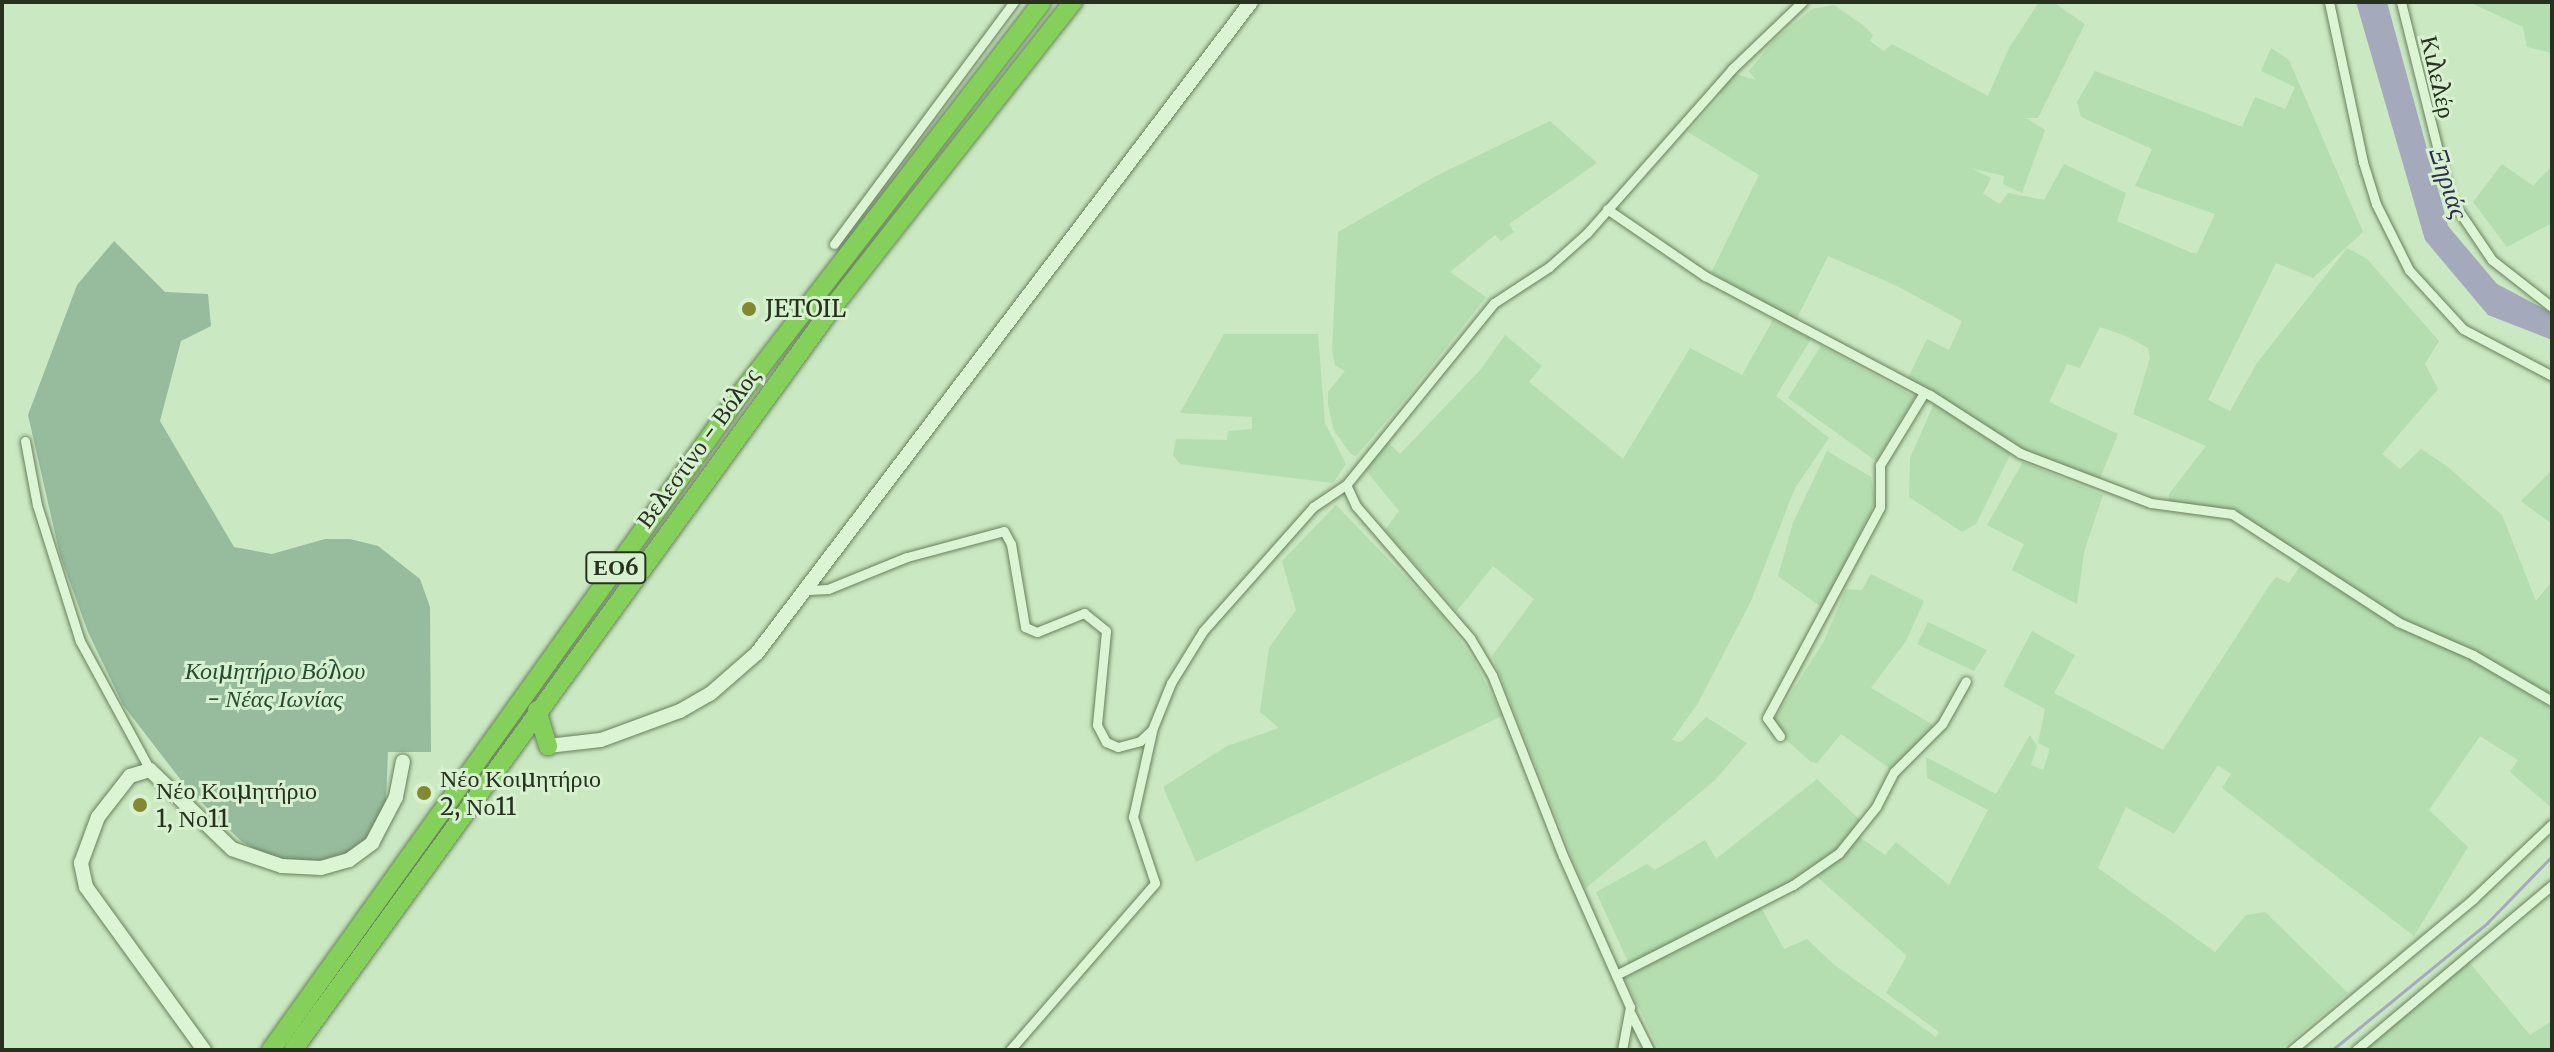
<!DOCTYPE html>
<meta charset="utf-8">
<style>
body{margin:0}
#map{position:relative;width:2554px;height:1052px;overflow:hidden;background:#cae8c2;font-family:Merriweather,serif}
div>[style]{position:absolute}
.farmland>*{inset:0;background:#b4ddb0}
.cemetery>*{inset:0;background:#96bb9d}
.water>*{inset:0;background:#a4a9bc}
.stream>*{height:3px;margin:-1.5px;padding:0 1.5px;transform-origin:1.5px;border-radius:1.5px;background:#a4a9bc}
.roads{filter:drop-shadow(0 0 2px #69805b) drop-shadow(0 0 2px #69805b)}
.street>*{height:9px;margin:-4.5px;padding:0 4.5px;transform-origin:4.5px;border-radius:4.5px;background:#dbf4d4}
.secondary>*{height:14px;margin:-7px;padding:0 7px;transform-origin:7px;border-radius:7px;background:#dbf4d4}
.highway>*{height:18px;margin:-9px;padding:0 9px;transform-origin:9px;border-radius:9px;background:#84d05a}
.dots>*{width:22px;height:22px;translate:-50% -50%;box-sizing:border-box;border:4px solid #d7f1d0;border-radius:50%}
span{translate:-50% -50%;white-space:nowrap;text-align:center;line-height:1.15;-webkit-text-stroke:6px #d7f1d0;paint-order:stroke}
.shield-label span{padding:2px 6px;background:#d7f1d0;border:2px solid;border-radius:6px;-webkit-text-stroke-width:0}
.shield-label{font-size:22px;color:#26321e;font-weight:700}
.street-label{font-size:24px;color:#26321e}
.poi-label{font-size:24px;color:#26321e}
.left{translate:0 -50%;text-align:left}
.park-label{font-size:24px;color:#264c33;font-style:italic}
.water-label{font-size:26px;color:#2f2e50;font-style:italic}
.frame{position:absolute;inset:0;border:4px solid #26321e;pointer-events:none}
</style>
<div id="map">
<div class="farmland">
<div style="clip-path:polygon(2039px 2px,2053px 2px,2085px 24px,2038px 118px,2026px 118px,2045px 130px,2022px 193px,2003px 184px,2004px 176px,1971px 168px,1991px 178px,1983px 194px,2000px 204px,2008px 193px,2044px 200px,2064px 164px,2126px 193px,2117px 221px,2192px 253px,2197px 253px,2215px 214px,2135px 186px,2152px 149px,2081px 117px,2077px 102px,2095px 71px,2242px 127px,2255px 97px,2285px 109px,2295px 87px,2261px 71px,2271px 48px,2289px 60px,2363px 232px,2313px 278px,2276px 263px,2208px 400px,2230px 411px,2257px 363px,2347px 248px,2367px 259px,2439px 341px,2425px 364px,2438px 389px,2382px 454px,2400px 469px,2421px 449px,2448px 467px,2502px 515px,2536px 601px,2552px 581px,2552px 695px,2476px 651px,2407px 624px,2251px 522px,2169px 502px,2169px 494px,2206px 446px,2133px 414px,2150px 358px,2148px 348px,2126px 336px,2100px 327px,2080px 368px,2067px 364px,2049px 402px,2118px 434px,2099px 481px,2023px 450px,1908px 378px,1927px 339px,1949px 350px,1962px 321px,1897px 286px,1828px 256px,1796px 320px,1711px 273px,1759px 175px,1688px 132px,1722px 95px,1717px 90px,1732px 73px,1756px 80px,1749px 71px,1774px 40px,1812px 9px,1834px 5px,1863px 25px,1873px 35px,1870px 41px,1884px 51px,1892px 44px,1988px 96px,2009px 48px)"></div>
<div style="clip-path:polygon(2552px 2px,2552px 53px,2527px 47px,2523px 27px,2471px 3px)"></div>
<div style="clip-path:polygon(1550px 121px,1597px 163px,1509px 224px,1514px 232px,1501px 241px,1495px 235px,1450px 272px,1486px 297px,1407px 397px,1356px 456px,1351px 454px,1334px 431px,1328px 405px,1328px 392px,1345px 371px,1335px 365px,1332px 349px,1338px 232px,1436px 176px)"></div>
<div style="clip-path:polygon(2502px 164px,2533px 186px,2552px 166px,2552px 223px,2507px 247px,2473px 202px)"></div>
<div style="clip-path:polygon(1773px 320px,1811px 339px,1776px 396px,1829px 438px,1795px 488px,1751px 601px,1698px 703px,1672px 740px,1681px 742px,1706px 717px,1747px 743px,1715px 780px,1585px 889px,1492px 656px,1534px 599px,1493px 566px,1457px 611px,1385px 530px,1399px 511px,1363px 467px,1387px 441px,1400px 454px,1481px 369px,1505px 335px,1542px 366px,1529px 382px,1623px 459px,1690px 348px,1742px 375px)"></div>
<div style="clip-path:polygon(1224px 334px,1318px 334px,1325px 423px,1346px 464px,1333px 483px,1180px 464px,1173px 455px,1176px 439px,1227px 440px,1228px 431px,1252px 429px,1252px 417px,1180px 413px)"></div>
<div style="clip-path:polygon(1821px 346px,1915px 397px,1876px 461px,1788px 398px)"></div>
<div style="clip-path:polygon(1934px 404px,2011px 453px,1976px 524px,1962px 532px,1909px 497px,1910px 458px)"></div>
<div style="clip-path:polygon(1827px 451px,1871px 477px,1875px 502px,1824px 609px,1778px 576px,1793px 523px)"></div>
<div style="clip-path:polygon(2023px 462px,2103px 495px,2084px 552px,2077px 604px,2012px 570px,2024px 544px,1987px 525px)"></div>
<div style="clip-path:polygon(2552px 470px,2552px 524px,2521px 501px)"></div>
<div style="clip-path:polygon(1336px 505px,1441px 614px,1474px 660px,1502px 716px,1196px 862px,1163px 787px,1227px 746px,1279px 728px,1260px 712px,1269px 648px,1296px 610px,1282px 561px)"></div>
<div style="clip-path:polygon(2300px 566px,2404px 630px,2479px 663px,2552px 709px,2552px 808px,2510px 772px,2518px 760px,2480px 736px,2429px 810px,2468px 847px,2414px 936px,2222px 788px,2231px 774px,2218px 765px,2174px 834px,2126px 807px,2098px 868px,2215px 952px,2246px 915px,2265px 912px,2348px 993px,2280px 1050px,1659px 1050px,1625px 978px,1759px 904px,1784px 949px,1807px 939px,1833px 964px,1936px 1037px,1939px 1032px,1886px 993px,1907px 956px,1815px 875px,1858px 836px,1885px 855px,1896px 842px,1949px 885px,1988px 810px,1927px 778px,1926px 757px,1996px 794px,2030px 735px,2037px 746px,2031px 765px,2043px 770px,2050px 749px,2038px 743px,2045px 709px,2003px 686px,2032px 631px,2075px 655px,2054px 693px,2163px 750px,2269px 586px,2276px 577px,2289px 583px)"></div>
<div style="clip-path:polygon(1871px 574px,1924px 601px,1906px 641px,1871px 688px,1935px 726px,1892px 770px,1841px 734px,1817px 763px,1811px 762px,1784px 738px,1774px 720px,1824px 641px,1846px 589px,1862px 590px)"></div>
<div style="clip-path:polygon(1928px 622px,1987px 650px,1974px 671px,1917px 644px)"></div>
<div style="clip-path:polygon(1817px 779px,1860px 820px,1837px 852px,1810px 873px,1630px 966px,1596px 892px,1647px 864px,1655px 870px,1705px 840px,1716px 859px)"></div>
<div style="clip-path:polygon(2468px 961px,2530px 1035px,2552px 1021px,2552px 1050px,2362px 1050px)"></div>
</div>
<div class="cemetery">
<div style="clip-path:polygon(114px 241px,165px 292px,208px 294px,211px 326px,181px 341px,160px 421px,234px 547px,272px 554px,325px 539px,350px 539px,378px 546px,420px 579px,430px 607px,431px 752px,388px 752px,386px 802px,371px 834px,357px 851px,332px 860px,286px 863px,265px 855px,241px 841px,187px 788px,123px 705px,88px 632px,60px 555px,28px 415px,77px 285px)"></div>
</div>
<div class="water">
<div style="clip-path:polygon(2356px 2px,2387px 2px,2448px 226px,2497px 284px,2552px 313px,2552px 340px,2488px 315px,2425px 240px)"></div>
</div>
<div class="stream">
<div style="left:2332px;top:1050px;width:200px;rotate:-39.3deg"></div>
<div style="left:2487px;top:923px;width:93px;rotate:-45.9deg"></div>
</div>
<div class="roads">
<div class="street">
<div style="left:2329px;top:2px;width:164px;rotate:78deg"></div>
<div style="left:2363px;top:162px;width:44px;rotate:72.8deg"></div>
<div style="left:2376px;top:204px;width:74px;rotate:63.4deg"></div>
<div style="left:2409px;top:270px;width:80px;rotate:47.5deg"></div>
<div style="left:2463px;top:329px;width:101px;rotate:27.8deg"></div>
<div style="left:2401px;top:2px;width:202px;rotate:76deg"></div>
<div style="left:2450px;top:198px;width:75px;rotate:55.9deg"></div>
<div style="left:2492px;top:260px;width:76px;rotate:38.1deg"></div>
<div style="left:1607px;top:209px;width:119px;rotate:34.4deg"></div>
<div style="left:1705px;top:276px;width:255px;rotate:27.9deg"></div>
<div style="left:1930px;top:395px;width:107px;rotate:32.8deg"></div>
<div style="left:2020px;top:453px;width:140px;rotate:20.9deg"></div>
<div style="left:2151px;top:503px;width:82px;rotate:7.7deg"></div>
<div style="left:2232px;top:514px;width:198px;rotate:33deg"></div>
<div style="left:2398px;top:622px;width:82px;rotate:23.7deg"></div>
<div style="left:2473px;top:655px;width:91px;rotate:30.2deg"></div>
<div style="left:834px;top:244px;width:302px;rotate:-53.4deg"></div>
<div style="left:25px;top:441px;width:65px;rotate:79.4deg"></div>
<div style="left:37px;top:505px;width:143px;rotate:72.5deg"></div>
<div style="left:80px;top:641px;width:147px;rotate:61.5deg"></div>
<div style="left:809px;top:590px;width:19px;rotate:-3deg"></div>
<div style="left:828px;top:589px;width:85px;rotate:-22.1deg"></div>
<div style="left:907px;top:557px;width:100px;rotate:-15deg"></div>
<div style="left:1004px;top:531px;width:15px;rotate:62deg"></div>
<div style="left:1011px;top:544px;width:84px;rotate:80.4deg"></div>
<div style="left:1025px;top:627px;width:13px;rotate:23deg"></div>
<div style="left:1037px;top:632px;width:51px;rotate:-22deg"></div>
<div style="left:1084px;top:613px;width:28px;rotate:39deg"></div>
<div style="left:1106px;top:631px;width:94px;rotate:95.5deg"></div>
<div style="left:1097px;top:725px;width:19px;rotate:62deg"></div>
<div style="left:1106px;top:742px;width:13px;rotate:23deg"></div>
<div style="left:1118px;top:747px;width:23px;rotate:-15deg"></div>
<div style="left:1140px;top:741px;width:16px;rotate:-43deg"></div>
<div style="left:1152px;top:730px;width:51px;rotate:-68deg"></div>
<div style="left:1171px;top:683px;width:61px;rotate:-58.4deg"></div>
<div style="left:1203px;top:631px;width:166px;rotate:-48.4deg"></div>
<div style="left:1313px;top:507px;width:40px;rotate:-34deg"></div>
<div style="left:1780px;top:736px;width:22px;rotate:-126deg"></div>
<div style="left:1767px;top:718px;width:239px;rotate:-61.8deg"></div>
<div style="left:1880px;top:507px;width:42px;rotate:-90deg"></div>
<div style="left:1880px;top:465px;width:84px;rotate:-58.6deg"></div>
<div style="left:1616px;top:975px;width:199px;rotate:-27deg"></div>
<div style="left:1793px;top:885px;width:56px;rotate:-34.8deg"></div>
<div style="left:1839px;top:853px;width:59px;rotate:-51.2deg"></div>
<div style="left:1876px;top:807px;width:39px;rotate:-63deg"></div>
<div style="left:1894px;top:772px;width:68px;rotate:-45deg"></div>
<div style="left:1942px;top:724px;width:49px;rotate:-60.8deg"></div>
<div style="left:1631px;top:1014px;width:40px;rotate:63.4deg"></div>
<div style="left:1010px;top:1050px;width:221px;rotate:-49deg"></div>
<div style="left:1155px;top:883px;width:70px;rotate:-108.4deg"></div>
<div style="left:1133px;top:817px;width:88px;rotate:-77.5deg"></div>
<div style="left:1622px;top:1050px;width:44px;rotate:-79.5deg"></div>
<div style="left:1630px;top:1007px;width:165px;rotate:-113.9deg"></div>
<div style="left:1563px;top:856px;width:194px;rotate:-111.4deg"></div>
<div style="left:1492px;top:675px;width:43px;rotate:-120.7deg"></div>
<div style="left:1470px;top:638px;width:174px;rotate:-130.8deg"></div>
<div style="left:1356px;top:506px;width:23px;rotate:-115deg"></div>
<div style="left:1346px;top:485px;width:235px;rotate:-50.9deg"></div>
<div style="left:1494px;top:303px;width:66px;rotate:-33.2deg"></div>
<div style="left:1549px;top:267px;width:51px;rotate:-41.8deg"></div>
<div style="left:1587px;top:233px;width:219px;rotate:-48.5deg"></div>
<div style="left:1732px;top:69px;width:97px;rotate:-43.7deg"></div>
<div style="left:2292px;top:1050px;width:236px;rotate:-39.8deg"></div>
<div style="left:2473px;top:899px;width:109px;rotate:-43.5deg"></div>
<div style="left:2356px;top:1050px;width:256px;rotate:-40.1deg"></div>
</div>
<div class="secondary">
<div style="left:548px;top:746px;width:53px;rotate:-6.5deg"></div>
<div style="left:601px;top:740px;width:84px;rotate:-20.2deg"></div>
<div style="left:680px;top:711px;width:34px;rotate:-30deg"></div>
<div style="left:710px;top:694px;width:62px;rotate:-41.1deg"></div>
<div style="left:757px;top:653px;width:817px;rotate:-52.81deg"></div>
<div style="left:204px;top:1050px;width:201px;rotate:-125.9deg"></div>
<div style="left:86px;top:887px;width:25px;rotate:-102deg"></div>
<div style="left:81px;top:863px;width:49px;rotate:-69.7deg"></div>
<div style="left:98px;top:817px;width:52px;rotate:-52deg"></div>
<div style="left:130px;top:776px;width:21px;rotate:-17deg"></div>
<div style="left:150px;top:770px;width:114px;rotate:43.9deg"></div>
<div style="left:232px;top:849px;width:53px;rotate:18.8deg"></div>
<div style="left:282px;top:866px;width:39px;rotate:3deg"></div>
<div style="left:321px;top:868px;width:29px;rotate:-16deg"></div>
<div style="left:349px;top:860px;width:29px;rotate:-36deg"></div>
<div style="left:372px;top:843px;width:52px;rotate:-62.4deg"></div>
<div style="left:396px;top:797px;width:36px;rotate:-79deg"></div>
</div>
<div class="highway">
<div style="left:537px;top:710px;width:38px;rotate:73deg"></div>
<div style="left:271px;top:1050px;width:808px;rotate:-54.42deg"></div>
<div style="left:741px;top:393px;width:493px;rotate:-52.4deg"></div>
<div style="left:293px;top:1050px;width:917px;rotate:-54deg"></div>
<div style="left:832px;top:308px;width:390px;rotate:-51.8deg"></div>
</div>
</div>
<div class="dots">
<div style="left:749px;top:309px;background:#828931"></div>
<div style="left:424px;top:793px;background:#828931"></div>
<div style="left:140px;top:805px;background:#828931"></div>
</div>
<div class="shield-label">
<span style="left:616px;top:568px">ΕΟ6</span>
</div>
<div class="street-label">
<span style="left:2438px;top:77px;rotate:77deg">Κιλελέρ</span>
<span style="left:698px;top:448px;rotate:-54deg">Βελεστίνο - Βόλος</span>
</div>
<div class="poi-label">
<span class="left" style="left:765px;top:309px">JETOIL</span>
<span class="left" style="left:440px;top:793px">Νέο Κοιμητήριο<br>2, Νο11</span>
<span class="left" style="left:156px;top:805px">Νέο Κοιμητήριο<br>1, Νο11</span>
</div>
<div class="park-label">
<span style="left:275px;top:685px">Κοιμητήριο Βόλου<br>- Νέας Ιωνίας</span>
</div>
<div class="water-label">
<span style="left:2449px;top:183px;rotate:72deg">Ξηριάς</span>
</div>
<div class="frame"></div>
</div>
